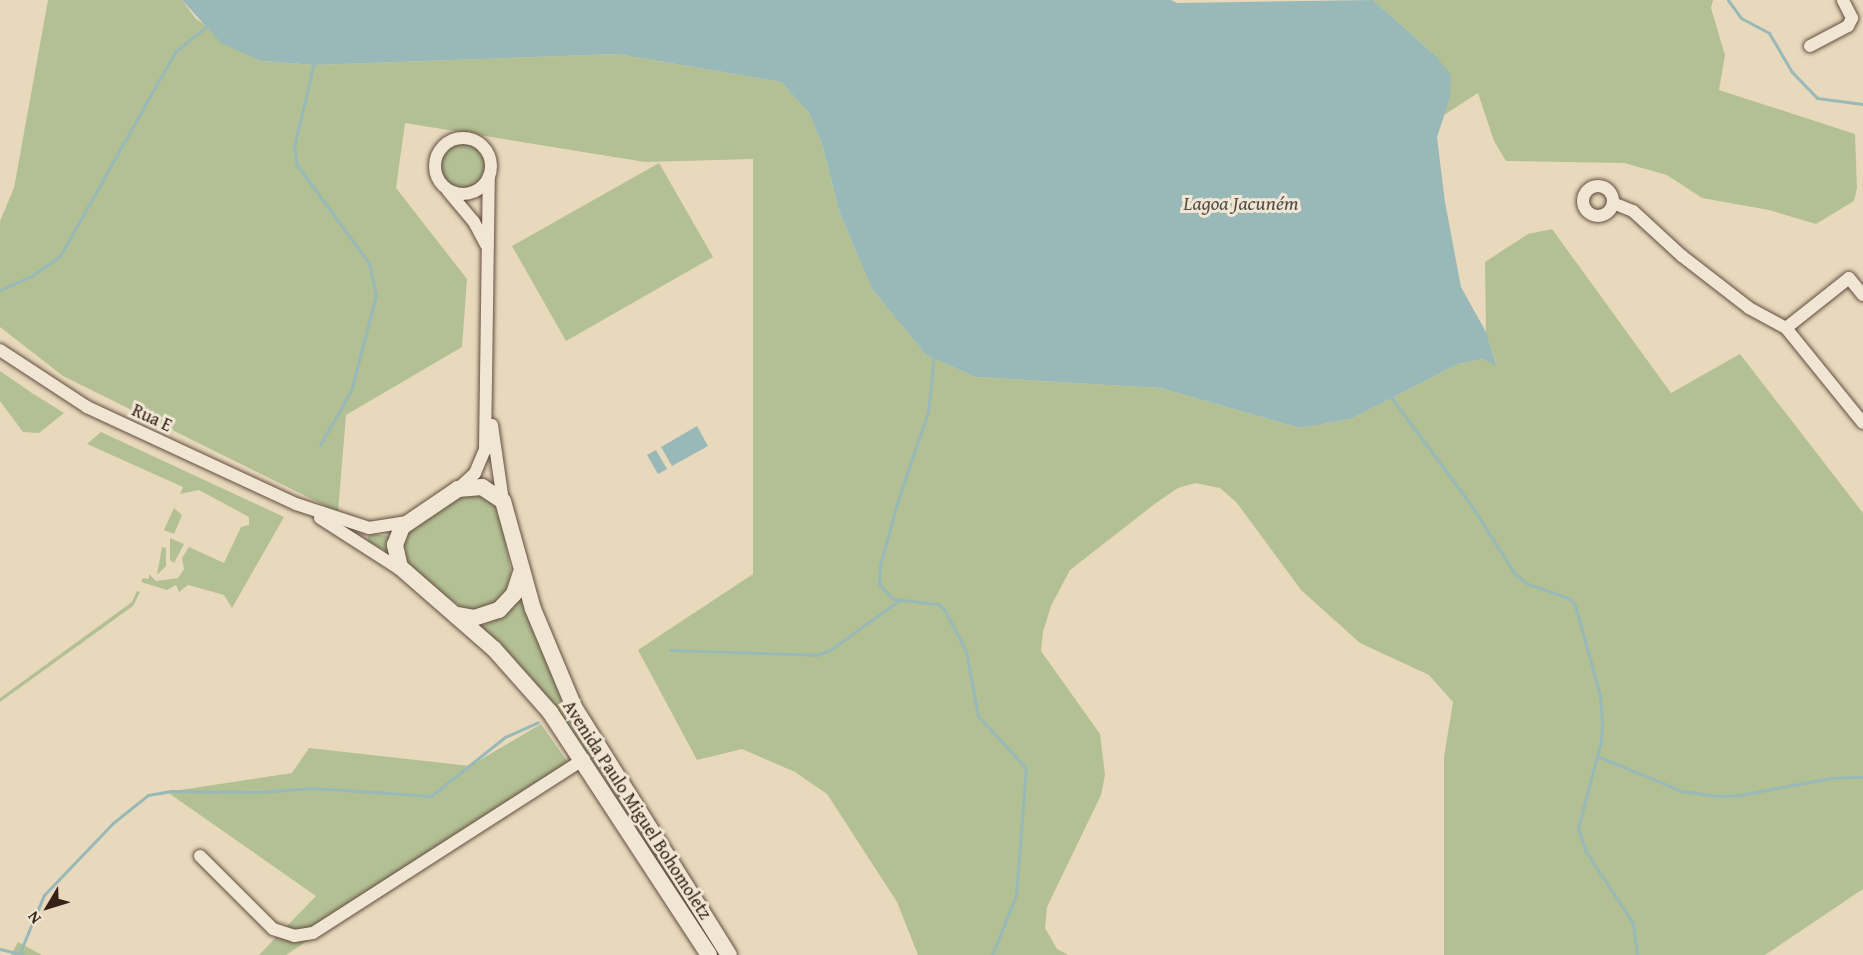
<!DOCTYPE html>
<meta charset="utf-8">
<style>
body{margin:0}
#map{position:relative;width:1863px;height:955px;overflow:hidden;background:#e8d9bc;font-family:"Gentium Book Plus",serif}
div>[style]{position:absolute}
.green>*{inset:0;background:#b3c093}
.round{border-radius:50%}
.water>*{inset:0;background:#98b9b7}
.stream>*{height:3px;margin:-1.5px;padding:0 1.5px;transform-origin:1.5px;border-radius:1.5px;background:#98b9b7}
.roads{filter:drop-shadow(0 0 2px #624e40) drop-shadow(0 0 2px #624e40)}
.street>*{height:12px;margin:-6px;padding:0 6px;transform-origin:6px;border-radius:6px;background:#f0e6d3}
.street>.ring{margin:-6px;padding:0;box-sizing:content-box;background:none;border:12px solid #f0e6d3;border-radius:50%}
.secondary>*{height:16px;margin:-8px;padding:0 8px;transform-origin:8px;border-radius:8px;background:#f0e6d3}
span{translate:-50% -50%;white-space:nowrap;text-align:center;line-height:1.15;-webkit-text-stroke:6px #f0e6d3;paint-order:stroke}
.street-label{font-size:18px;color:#362017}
.water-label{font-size:20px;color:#534e47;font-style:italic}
.north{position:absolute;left:18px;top:877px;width:60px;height:60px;-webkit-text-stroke:4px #f0e6d3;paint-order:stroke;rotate:232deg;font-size:16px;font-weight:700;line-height:24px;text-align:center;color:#362017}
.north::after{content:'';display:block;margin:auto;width:21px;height:27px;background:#362017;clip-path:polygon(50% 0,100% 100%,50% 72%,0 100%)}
</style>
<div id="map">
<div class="green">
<div style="clip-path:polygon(48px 0,182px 0,196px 19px,261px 61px,315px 65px,617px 54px,781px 82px,809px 113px,822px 144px,839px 211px,872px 289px,926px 355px,975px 377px,1160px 388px,1300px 428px,1351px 419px,1458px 364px,1483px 359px,1497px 366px,1486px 333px,1485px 262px,1528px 234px,1552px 229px,1671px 393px,1740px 354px,1863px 513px,1863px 889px,1765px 955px,1444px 955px,1444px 757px,1453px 702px,1429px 675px,1360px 643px,1301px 590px,1237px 503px,1220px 488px,1195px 483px,1178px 488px,1156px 503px,1070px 570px,1051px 606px,1043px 632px,1041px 651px,1100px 734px,1105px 775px,1101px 795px,1047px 907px,1045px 928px,1057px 949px,1068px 955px,918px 955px,897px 902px,827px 794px,795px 772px,742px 749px,697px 760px,638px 650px,753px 574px,753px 159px,645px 162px,405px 123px,396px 188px,467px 279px,462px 347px,346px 415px,338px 512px,63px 376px,0 327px,0 221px,14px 188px)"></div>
<div style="clip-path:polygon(1373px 0,1713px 0,1711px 8px,1725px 55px,1719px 90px,1855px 134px,1857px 188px,1854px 201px,1816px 224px,1769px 210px,1702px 198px,1667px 175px,1624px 163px,1506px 161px,1494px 141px,1478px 93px,1444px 115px,1450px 98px,1436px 56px)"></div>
<div class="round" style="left:438px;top:141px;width:50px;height:50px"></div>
<div style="clip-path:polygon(659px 163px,713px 257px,566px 341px,512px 246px)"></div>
<div style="clip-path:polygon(0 371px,32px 393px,64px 413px,39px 433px,23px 432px,0 401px)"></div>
<div style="clip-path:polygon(101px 432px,284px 517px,232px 608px,224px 595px,188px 585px,179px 592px,176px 585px,167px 590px,141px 582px,143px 578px,149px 579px,149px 574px,156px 581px,178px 578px,184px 569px,182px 558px,189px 547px,224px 563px,241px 527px,249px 525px,249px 517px,199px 490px,180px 494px,183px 487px,87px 444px)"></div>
<div style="clip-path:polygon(476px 493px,493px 502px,500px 513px,511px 573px,503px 599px,477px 611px,463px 608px,410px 570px,401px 552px,405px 533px,458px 496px)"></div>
<div style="clip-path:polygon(174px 508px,182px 515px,174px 534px,164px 530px)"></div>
<div style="clip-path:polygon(369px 534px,389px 536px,389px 552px,367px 541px)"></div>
<div style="clip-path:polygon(170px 538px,184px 544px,174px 563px,170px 560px)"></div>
<div style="clip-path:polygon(162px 547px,166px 548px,166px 566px,157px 575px)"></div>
<div style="clip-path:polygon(137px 591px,140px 592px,133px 606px,0 702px,0 698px,132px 602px)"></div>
<div style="clip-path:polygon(519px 602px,523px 602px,576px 724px,678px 887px,675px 889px,570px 727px,480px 628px)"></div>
<div style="clip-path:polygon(541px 724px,571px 767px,286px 955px,259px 955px,316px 896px,167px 792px,292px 773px,309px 748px,470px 766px)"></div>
<div style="clip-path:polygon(18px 942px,42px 955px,11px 955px)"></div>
</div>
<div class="water">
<div style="clip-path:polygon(182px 0,1171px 0,1177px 3px,1373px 0,1436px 56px,1451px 75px,1450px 98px,1437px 137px,1445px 202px,1461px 287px,1486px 332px,1497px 367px,1483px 359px,1458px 364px,1351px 419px,1300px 428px,1160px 388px,975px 377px,926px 355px,872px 289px,839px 211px,822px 144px,809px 113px,781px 82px,617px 54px,315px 65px,261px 61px,221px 43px)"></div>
<div style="clip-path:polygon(697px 426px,708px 446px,672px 466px,661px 447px)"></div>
<div style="clip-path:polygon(656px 450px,667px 469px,658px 474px,647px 455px)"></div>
</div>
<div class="stream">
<div style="left:1728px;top:0;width:22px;rotate:54deg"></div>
<div style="left:1741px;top:18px;width:32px;rotate:28deg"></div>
<div style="left:1769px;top:33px;width:45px;rotate:59.5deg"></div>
<div style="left:1792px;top:72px;width:36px;rotate:46deg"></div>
<div style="left:1817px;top:98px;width:46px;rotate:7.4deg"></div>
<div style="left:314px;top:63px;width:86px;rotate:103.4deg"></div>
<div style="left:294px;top:147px;width:18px;rotate:81deg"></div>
<div style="left:297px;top:165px;width:122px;rotate:53.7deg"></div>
<div style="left:369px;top:263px;width:33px;rotate:78deg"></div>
<div style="left:376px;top:295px;width:99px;rotate:104.6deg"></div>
<div style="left:351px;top:391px;width:62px;rotate:119.9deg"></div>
<div style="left:0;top:290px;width:36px;rotate:-24deg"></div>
<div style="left:33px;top:275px;width:33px;rotate:-35deg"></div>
<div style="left:60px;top:256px;width:234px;rotate:-60.6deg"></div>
<div style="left:175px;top:52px;width:43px;rotate:-39.3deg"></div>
<div style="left:934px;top:355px;width:57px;rotate:96deg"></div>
<div style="left:928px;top:412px;width:93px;rotate:108.8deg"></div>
<div style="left:898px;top:500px;width:67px;rotate:105.5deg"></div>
<div style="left:880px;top:565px;width:19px;rotate:93deg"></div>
<div style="left:879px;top:584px;width:21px;rotate:47deg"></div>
<div style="left:893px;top:599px;width:45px;rotate:6.3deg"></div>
<div style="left:938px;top:604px;width:8px;rotate:40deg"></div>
<div style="left:944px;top:609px;width:47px;rotate:62.4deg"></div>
<div style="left:966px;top:651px;width:66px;rotate:79.5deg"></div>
<div style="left:978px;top:716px;width:71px;rotate:47.3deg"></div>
<div style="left:1026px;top:768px;width:127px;rotate:94.5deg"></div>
<div style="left:1016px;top:895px;width:65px;rotate:111.8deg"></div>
<div style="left:1391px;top:397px;width:134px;rotate:53.5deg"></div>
<div style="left:1471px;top:505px;width:82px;rotate:57.5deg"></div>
<div style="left:1515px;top:574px;width:16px;rotate:38deg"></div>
<div style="left:1528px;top:584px;width:43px;rotate:18.9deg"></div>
<div style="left:1569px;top:598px;width:9px;rotate:49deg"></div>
<div style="left:1575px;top:605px;width:93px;rotate:74.5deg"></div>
<div style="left:1600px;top:695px;width:28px;rotate:86deg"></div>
<div style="left:1602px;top:723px;width:18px;rotate:93deg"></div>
<div style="left:1601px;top:741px;width:90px;rotate:104.8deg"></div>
<div style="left:1578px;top:828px;width:23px;rotate:72deg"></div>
<div style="left:1585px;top:850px;width:87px;rotate:56.7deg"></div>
<div style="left:1633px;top:923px;width:32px;rotate:83deg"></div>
<div style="left:670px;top:650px;width:147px;rotate:1.9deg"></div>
<div style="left:817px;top:655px;width:14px;rotate:-21deg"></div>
<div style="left:830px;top:650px;width:84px;rotate:-35.8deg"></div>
<div style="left:1597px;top:756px;width:92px;rotate:22.4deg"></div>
<div style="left:1682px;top:791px;width:34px;rotate:8deg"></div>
<div style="left:1716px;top:796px;width:24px;rotate:-2deg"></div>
<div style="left:1740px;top:795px;width:92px;rotate:-10.7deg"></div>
<div style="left:1830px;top:778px;width:33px;rotate:-2deg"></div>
<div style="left:0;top:949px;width:25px;rotate:14deg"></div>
<div style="left:20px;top:952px;width:62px;rotate:-67.2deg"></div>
<div style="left:44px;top:895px;width:100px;rotate:-46.2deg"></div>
<div style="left:113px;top:823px;width:45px;rotate:-38.7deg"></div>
<div style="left:148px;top:795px;width:22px;rotate:-10deg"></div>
<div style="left:170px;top:791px;width:90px;rotate:0.6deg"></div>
<div style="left:260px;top:792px;width:54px;rotate:-4.2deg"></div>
<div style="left:314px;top:788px;width:117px;rotate:3.9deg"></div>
<div style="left:431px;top:796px;width:95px;rotate:-38.6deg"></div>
<div style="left:505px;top:737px;width:36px;rotate:-24deg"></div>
</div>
<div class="roads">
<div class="street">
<div style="left:1810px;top:46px;width:43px;rotate:-27.8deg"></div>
<div style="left:1848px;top:26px;width:9px;rotate:-63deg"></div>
<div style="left:1852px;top:18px;width:20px;rotate:-117deg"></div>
<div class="ring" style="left:435px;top:138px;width:44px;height:44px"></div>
<div class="ring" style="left:1583px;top:186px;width:18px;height:18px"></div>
<div style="left:448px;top:191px;width:40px;rotate:50deg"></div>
<div style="left:474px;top:222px;width:26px;rotate:62deg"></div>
<div style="left:1613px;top:203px;width:22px;rotate:22deg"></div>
<div style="left:1633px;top:211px;width:67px;rotate:42.6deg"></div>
<div style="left:1682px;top:256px;width:85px;rotate:37.8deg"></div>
<div style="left:1749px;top:308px;width:42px;rotate:28.4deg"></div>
<div style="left:1786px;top:328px;width:122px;rotate:51deg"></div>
<div style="left:1786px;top:328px;width:80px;rotate:-38.4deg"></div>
<div style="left:1849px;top:278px;width:22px;rotate:51deg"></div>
<div style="left:0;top:350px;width:104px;rotate:33.2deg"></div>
<div style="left:87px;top:407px;width:230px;rotate:24.9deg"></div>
<div style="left:296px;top:504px;width:77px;rotate:18.2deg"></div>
<div style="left:369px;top:528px;width:37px;rotate:-9deg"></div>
<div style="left:492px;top:425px;width:77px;rotate:81.8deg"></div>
<div style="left:458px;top:489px;width:23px;rotate:-43deg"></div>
<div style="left:475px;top:473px;width:25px;rotate:-67deg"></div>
<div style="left:485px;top:450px;width:274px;rotate:-89.2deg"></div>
<div style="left:320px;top:518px;width:100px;rotate:32.7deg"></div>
<div style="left:200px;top:856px;width:103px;rotate:45deg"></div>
<div style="left:273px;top:929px;width:22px;rotate:18deg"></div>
<div style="left:294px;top:936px;width:19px;rotate:-9deg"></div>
<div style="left:313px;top:933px;width:322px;rotate:-32.7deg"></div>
</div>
<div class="secondary">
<div style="left:457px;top:615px;width:17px;rotate:10deg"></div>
<div style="left:474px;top:618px;width:26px;rotate:-18deg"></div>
<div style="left:499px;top:610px;width:22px;rotate:-47deg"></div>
<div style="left:514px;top:594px;width:22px;rotate:-72deg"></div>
<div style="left:709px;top:955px;width:290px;rotate:-123.2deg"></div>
<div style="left:550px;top:712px;width:84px;rotate:-131.6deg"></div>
<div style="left:494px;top:649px;width:125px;rotate:-138.9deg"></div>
<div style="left:400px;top:567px;width:23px;rotate:-103deg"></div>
<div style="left:395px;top:545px;width:19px;rotate:-69deg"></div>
<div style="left:402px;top:527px;width:68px;rotate:-34.2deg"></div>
<div style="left:458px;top:489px;width:24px;rotate:-5deg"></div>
<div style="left:482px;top:487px;width:25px;rotate:34deg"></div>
<div style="left:503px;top:501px;width:112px;rotate:74.5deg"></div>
<div style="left:533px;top:609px;width:106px;rotate:67.3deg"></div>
<div style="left:574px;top:707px;width:292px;rotate:58deg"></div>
</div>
</div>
<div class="street-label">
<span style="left:152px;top:418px;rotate:25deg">Rua E</span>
<span style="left:637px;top:810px;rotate:57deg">Avenida Paulo Miguel Bohomoletz</span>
</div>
<div class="water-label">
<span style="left:1241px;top:202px">Lagoa Jacuném</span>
</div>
<div class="north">N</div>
</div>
